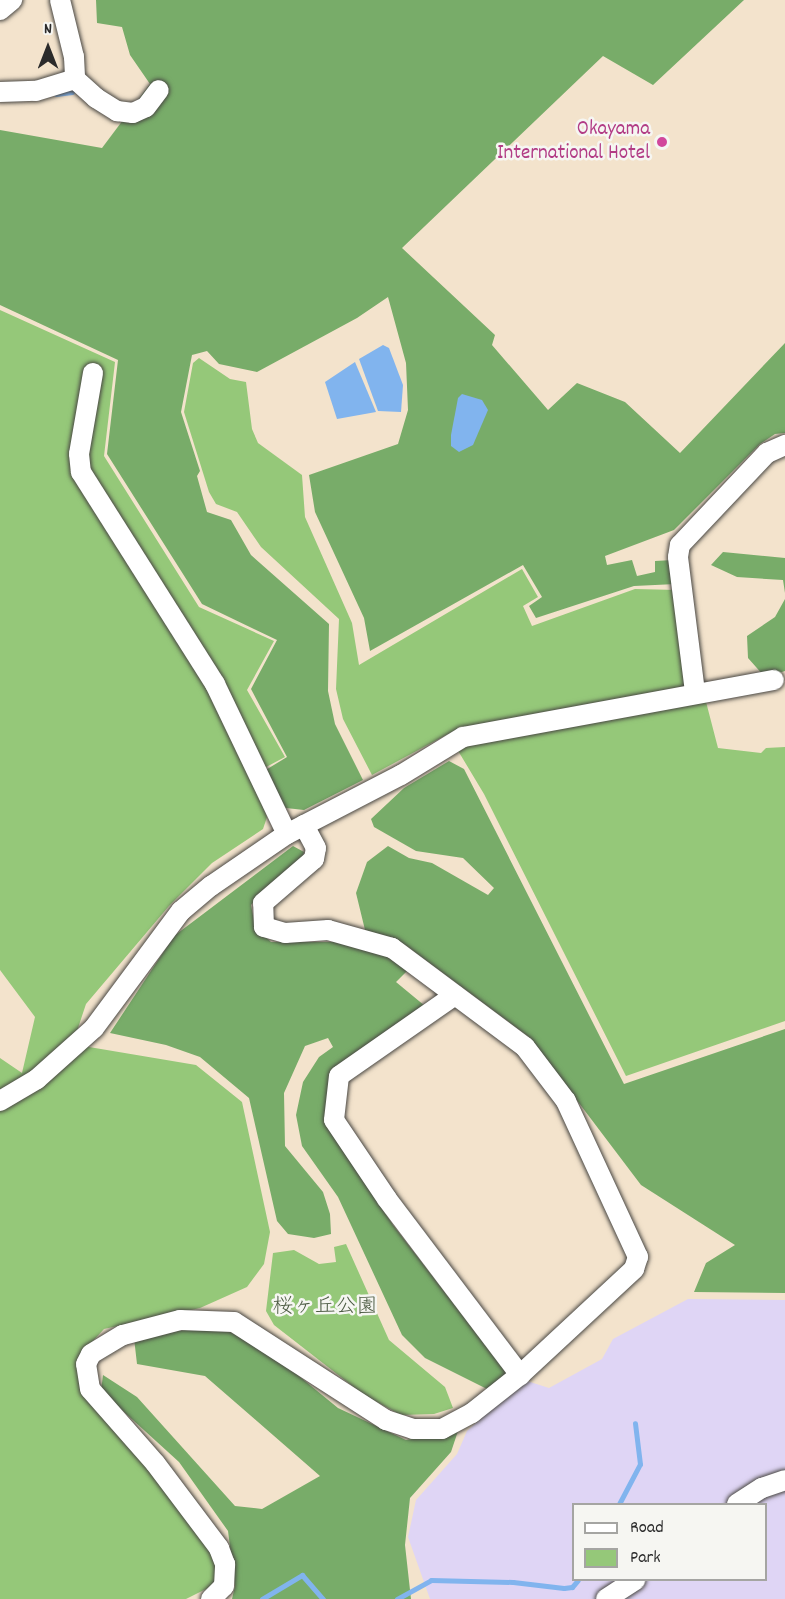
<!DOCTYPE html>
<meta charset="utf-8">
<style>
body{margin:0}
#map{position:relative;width:785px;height:1599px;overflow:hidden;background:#f3e3cc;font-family:Dekko,"Klee One",sans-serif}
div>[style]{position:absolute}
.built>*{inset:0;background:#dfd5f5}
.green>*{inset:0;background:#95c879}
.forest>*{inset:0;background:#78ac69}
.water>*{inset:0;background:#81b4ee}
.stream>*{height:5px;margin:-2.5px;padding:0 2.5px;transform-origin:2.5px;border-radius:2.5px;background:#81b4ee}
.roads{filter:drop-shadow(0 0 2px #494743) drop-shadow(0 0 2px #494743)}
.minor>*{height:20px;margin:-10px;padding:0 10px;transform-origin:10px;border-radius:10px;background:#fff}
.dots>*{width:16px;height:16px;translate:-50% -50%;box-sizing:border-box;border:3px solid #f6f6f2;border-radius:50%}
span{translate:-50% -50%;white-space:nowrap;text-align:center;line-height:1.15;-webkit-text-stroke:5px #f6f6f2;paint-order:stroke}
.hotel-label{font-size:21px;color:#b23c85}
.right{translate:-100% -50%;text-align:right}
.park-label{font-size:21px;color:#4b5a42}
.legend{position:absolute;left:572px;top:1503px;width:195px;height:78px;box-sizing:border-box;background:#f6f6f2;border:2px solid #a5a5a2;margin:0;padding:8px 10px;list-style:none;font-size:18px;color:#2b2b2b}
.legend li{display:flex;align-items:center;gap:12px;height:30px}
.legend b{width:30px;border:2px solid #a5a5a2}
.north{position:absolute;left:18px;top:18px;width:60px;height:60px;-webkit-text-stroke:4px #f6f6f2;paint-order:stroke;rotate:0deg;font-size:16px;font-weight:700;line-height:24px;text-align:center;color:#2b2b2b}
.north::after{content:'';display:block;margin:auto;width:21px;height:27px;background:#2b2b2b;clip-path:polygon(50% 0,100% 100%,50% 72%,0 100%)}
</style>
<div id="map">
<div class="built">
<div style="clip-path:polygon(evenodd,688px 1299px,785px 1300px,785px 1599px,430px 1599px,408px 1537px,416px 1500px,457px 1454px,467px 1431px,524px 1380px,549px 1388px,602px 1359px,613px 1339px,688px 1299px,574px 1504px,766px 1504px,766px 1580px,574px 1580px,574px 1504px)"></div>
</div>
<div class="green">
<div style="clip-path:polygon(0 310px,115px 362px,104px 456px,199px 607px,274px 641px,247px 690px,285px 757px,251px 775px,267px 817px,263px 829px,212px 863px,169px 906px,86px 1004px,78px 1028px,89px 1047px,196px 1065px,242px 1102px,270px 1232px,264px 1264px,247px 1287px,200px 1308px,104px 1329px,82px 1353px,86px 1389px,205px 1541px,219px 1569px,214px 1585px,186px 1599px,0 1599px,0 1058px,22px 1073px,35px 1017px,0 970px)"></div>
<div style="clip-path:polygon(199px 358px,230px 379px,246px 382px,252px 429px,258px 443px,302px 475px,305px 517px,352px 623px,359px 665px,522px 569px,538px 597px,523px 606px,532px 626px,635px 589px,677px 590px,718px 748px,761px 753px,766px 748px,785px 747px,785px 1021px,626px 1076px,484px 794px,448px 734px,372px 775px,343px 719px,336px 689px,339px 619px,261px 547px,237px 512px,216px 504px,209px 492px,184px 412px,193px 363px)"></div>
<div style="clip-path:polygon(346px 1244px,389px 1340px,445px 1387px,453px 1408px,434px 1414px,401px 1415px,364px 1395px,274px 1325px,266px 1311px,273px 1253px,294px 1250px,319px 1264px,336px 1262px,334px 1247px)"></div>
</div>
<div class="forest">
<div style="clip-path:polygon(96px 0,744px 0,653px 85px,603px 56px,402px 248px,495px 335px,492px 345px,548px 410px,577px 383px,625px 402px,680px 453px,785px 343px,785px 433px,775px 434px,760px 444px,674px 530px,605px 556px,607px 565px,632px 560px,637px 576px,655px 572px,655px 561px,673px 560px,676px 584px,634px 586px,536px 618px,529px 606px,542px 597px,523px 565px,370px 651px,364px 618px,315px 512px,309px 475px,398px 444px,408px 410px,406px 363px,388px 297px,357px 318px,257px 372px,219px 364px,207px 351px,192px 355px,181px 412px,200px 471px,197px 476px,207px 512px,231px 520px,251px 555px,329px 624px,328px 691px,335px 724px,363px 780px,304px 810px,286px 808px,275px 797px,264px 771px,287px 757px,251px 689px,277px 640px,202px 604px,107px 454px,118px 360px,0 305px,0 130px,102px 148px,150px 84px,130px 55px,122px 27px,97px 23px)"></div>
<div style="clip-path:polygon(723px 552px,785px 558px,785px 593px,783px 580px,737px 577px,711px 565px)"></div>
<div style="clip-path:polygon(785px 599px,785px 671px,765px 677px,748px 658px,747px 636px,775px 617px)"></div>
<div style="clip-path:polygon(449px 761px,464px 769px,624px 1084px,785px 1029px,785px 1293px,694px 1292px,706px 1263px,735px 1245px,641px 1185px,529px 1037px,404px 944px,365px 930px,356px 893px,367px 862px,388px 846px,409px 858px,432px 863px,488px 895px,494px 888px,463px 858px,416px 851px,374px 827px,371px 819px,404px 788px)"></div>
<div style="clip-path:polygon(293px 846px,304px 852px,302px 860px,265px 888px,251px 905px,255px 926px,271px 942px,339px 942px,388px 955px,410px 968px,396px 982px,425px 1006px,330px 1071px,325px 1123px,393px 1225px,507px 1373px,487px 1389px,425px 1358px,402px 1335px,338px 1197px,302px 1146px,296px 1115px,303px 1082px,319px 1057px,333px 1047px,328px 1038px,305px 1046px,284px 1093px,285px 1146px,323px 1192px,330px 1214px,331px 1234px,314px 1238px,288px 1234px,277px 1221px,249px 1098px,200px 1057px,166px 1045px,110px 1033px,174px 936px)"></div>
<div style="clip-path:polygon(197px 1328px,230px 1332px,272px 1354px,338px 1408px,406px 1440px,458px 1431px,451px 1452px,410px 1498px,405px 1545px,411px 1599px,232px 1599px,235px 1586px,228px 1531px,179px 1462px,101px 1391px,103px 1375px,137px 1397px,235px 1506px,262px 1509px,320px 1476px,205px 1376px,137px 1364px,134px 1338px)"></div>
</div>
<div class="water">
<div style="clip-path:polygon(383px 345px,389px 348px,403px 385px,401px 412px,378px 411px,359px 359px)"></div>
<div style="clip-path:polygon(355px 362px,376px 412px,337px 419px,325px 382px)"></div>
<div style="clip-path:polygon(462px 394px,482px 400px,488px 410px,473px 445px,459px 452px,451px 446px,451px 435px,458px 398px)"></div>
</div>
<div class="stream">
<div style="left:56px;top:94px;width:16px;rotate:-7deg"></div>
<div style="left:619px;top:1504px;width:45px;rotate:-62.3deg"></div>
<div style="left:640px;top:1464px;width:41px;rotate:-97deg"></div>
<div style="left:262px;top:1599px;width:47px;rotate:-31deg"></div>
<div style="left:302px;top:1575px;width:32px;rotate:49deg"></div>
<div style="left:397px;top:1599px;width:39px;rotate:-29deg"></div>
<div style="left:431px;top:1580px;width:82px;rotate:1.4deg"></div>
<div style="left:513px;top:1582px;width:51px;rotate:6.7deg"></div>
<div style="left:564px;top:1588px;width:8px;rotate:-7deg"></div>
<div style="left:572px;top:1587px;width:9px;rotate:-49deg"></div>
</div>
<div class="roads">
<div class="minor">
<div style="left:60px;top:0;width:59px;rotate:76.2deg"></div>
<div style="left:74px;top:57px;width:22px;rotate:87deg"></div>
<div style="left:0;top:10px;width:16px;rotate:-40deg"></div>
<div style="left:0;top:92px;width:36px;rotate:-2deg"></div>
<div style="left:36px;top:91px;width:41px;rotate:-17.1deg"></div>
<div style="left:75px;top:79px;width:28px;rotate:42deg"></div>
<div style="left:96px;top:98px;width:25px;rotate:32deg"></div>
<div style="left:117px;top:111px;width:16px;rotate:7deg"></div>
<div style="left:133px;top:113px;width:14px;rotate:-25deg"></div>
<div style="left:146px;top:107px;width:21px;rotate:-53deg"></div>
<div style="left:93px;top:373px;width:82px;rotate:99.8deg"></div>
<div style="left:79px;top:454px;width:18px;rotate:84deg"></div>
<div style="left:81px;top:472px;width:251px;rotate:57.7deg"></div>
<div style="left:215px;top:684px;width:166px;rotate:64.4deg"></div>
<div style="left:695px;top:692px;width:136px;rotate:-97.2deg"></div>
<div style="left:678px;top:557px;width:12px;rotate:-81deg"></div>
<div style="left:680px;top:545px;width:127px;rotate:-46.6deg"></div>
<div style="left:767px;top:453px;width:20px;rotate:-24deg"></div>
<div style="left:455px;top:995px;width:141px;rotate:145.1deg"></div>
<div style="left:339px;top:1076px;width:44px;rotate:96.5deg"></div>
<div style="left:334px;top:1120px;width:95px;rotate:56.1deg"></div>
<div style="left:387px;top:1199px;width:221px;rotate:52.9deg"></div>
<div style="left:0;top:1101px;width:43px;rotate:-30.7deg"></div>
<div style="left:37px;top:1079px;width:76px;rotate:-41.8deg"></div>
<div style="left:94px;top:1028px;width:146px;rotate:-53.4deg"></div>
<div style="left:181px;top:911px;width:39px;rotate:-40deg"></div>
<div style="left:211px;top:886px;width:92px;rotate:-34.4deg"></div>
<div style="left:287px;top:834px;width:128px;rotate:-27.4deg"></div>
<div style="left:401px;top:775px;width:73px;rotate:-31.5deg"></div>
<div style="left:463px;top:737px;width:316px;rotate:-10.4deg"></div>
<div style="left:737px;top:1504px;width:30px;rotate:-33deg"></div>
<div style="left:762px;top:1488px;width:24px;rotate:-19deg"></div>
<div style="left:211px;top:1599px;width:18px;rotate:-45deg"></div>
<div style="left:224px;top:1586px;width:22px;rotate:-87deg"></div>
<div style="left:225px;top:1564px;width:17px;rotate:-111deg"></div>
<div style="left:219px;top:1548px;width:106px;rotate:-127deg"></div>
<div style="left:155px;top:1463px;width:98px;rotate:-131.3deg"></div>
<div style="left:90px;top:1389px;width:25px;rotate:-99deg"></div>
<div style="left:86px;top:1364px;width:11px;rotate:-63deg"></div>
<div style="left:91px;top:1354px;width:37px;rotate:-31deg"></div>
<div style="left:123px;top:1335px;width:59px;rotate:-14.7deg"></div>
<div style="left:180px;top:1320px;width:54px;rotate:2.1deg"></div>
<div style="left:234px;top:1322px;width:181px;rotate:32.8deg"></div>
<div style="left:386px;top:1420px;width:28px;rotate:18deg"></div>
<div style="left:413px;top:1429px;width:29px"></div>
<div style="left:442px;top:1429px;width:34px;rotate:-28deg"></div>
<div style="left:472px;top:1413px;width:61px;rotate:-38.4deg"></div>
<div style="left:520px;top:1375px;width:156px;rotate:-42.9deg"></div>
<div style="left:634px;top:1269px;width:13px;rotate:-72deg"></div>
<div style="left:638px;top:1257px;width:172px;rotate:-114.8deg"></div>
<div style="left:566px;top:1101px;width:68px;rotate:-127.2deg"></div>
<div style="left:525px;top:1047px;width:166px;rotate:-143.3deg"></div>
<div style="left:392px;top:948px;width:66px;rotate:-164.3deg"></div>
<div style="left:328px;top:930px;width:43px;rotate:176deg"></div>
<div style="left:285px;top:933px;width:22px;rotate:-164deg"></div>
<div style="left:264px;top:927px;width:24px;rotate:-92deg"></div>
<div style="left:263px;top:903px;width:67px;rotate:-40.8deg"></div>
<div style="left:314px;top:859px;width:11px;rotate:-80deg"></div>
<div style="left:316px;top:848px;width:26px;rotate:-118deg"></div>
<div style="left:606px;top:1599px;width:35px;rotate:-33deg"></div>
</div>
</div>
<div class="dots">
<div style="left:662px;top:142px;background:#d1479c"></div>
</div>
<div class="hotel-label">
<span class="right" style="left:650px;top:142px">Okayama<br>International Hotel</span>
</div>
<div class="park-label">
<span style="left:325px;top:1308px">桜ヶ丘公園</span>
</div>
<ul class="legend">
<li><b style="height:8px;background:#fff"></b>Road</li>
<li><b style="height:16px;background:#95c879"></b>Park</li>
</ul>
<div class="north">N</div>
</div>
